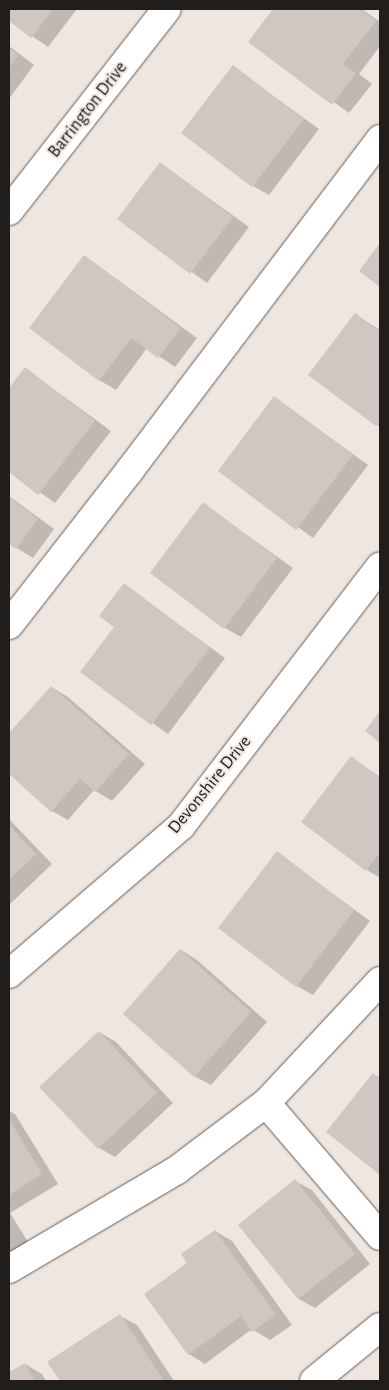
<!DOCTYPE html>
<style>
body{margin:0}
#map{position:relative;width:389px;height:1390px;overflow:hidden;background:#efe6e0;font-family:"Alegreya Sans",sans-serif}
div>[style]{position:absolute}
.shadow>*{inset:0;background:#0003}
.building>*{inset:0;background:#d0c6c2}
.roads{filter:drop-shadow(0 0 1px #655d58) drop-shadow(0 0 1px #655d58)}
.minor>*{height:28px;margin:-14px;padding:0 14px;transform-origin:14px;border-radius:14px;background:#fff}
span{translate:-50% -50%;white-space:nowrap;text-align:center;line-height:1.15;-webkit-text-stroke:4px #efe6e0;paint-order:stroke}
.street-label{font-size:18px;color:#201d1b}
.frame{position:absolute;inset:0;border:10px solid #201d1b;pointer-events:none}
</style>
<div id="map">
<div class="shadow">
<div style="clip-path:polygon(9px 9px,77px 9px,48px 47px,9px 20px)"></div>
<div style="clip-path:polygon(275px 9px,362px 9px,380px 22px,380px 46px,359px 74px,372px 84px,349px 113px,250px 42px)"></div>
<div style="clip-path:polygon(9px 46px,34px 65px,9px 99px)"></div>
<div style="clip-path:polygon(233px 67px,319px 129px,269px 195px,253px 186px)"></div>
<div style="clip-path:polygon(160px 163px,249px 227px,207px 283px,118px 219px)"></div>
<div style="clip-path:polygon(85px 256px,197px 338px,175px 367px,147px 348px,116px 390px,99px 380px)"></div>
<div style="clip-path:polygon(356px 315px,380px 330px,380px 427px,310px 375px)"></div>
<div style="clip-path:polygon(26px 369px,111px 431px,55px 503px,9px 470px,9px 390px)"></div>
<div style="clip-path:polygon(274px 397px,368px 465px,313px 538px,219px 470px)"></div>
<div style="clip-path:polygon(9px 496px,54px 529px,33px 558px,9px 543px)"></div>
<div style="clip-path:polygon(203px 504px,293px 568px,241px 637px,225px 628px)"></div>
<div style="clip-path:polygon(124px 585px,225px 658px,168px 734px,82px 672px,116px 627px)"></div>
<div style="clip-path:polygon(51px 687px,68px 697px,145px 764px,112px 801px,94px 790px,68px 820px,52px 811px,9px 773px,9px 735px)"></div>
<div style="clip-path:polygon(352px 758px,380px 777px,380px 878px,367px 870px)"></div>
<div style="clip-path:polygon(9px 819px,52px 864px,9px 905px)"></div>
<div style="clip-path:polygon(277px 853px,370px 921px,313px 995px,297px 986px)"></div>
<div style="clip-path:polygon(181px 950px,197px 960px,267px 1022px,211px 1085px,194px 1076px)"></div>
<div style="clip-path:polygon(99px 1032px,116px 1042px,173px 1103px,115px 1157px,99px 1148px)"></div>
<div style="clip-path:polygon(373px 1074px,380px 1078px,380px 1173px,328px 1132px)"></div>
<div style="clip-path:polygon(9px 1111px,15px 1114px,58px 1184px,10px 1213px,28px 1242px,9px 1254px)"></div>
<div style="clip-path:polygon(295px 1181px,312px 1190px,370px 1264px,315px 1308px,299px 1299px,240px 1226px)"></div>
<div style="clip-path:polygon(215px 1231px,232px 1241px,292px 1325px,270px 1340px,252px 1329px,205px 1364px,189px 1354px)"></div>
<div style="clip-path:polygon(120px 1316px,137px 1325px,174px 1381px,61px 1381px,49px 1363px)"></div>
<div style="clip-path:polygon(25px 1364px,42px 1374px,46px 1381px,9px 1381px,9px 1373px)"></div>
</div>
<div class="building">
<div style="clip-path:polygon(9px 9px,53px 9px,31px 38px,9px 21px)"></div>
<div style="clip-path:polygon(273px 9px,360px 9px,376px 21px,343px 64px,356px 73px,332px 105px,248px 42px)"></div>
<div style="clip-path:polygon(9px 48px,18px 55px,9px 68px)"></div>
<div style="clip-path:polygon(233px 65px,304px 119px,252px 187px,181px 133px)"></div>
<div style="clip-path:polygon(160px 162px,233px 217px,190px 274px,117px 219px)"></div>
<div style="clip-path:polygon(380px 243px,380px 287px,359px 271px)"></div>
<div style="clip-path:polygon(84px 255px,181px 328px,158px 358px,131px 338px,99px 381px,29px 328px)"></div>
<div style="clip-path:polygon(355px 313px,380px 332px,380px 421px,376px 426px,308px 375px)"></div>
<div style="clip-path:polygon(25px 367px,95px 421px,38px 495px,9px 472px,9px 388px)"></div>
<div style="clip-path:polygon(274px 396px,353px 455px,296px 530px,218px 471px)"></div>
<div style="clip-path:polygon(9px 497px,38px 519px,16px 549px,9px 544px)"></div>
<div style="clip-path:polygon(203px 502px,277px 558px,224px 629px,150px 573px)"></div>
<div style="clip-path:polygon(124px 583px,210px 648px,151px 725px,80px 672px,114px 627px,99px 616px)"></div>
<div style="clip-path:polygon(51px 686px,129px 754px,95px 792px,80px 779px,51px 812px,9px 774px,9px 733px)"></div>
<div style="clip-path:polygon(380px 711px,380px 743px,365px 731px)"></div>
<div style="clip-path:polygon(351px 756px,380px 778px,380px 852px,366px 871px,301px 822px)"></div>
<div style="clip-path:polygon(9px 825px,36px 854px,9px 880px)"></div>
<div style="clip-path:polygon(277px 851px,354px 910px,296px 987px,218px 928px)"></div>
<div style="clip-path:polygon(180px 949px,251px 1012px,194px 1077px,123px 1014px)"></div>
<div style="clip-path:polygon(99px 1031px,157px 1093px,98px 1149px,39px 1087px)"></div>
<div style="clip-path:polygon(373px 1073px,380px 1079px,380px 1175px,326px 1132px)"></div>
<div style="clip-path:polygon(9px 1119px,42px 1174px,9px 1195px)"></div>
<div style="clip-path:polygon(295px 1179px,355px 1254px,298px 1299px,238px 1225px)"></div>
<div style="clip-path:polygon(215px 1230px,276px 1315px,252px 1332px,241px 1316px,188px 1355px,144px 1294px,187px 1263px,181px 1254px)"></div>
<div style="clip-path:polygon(120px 1314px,164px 1381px,60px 1381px,47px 1362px)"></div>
<div style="clip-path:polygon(25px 1363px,35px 1381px,9px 1381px,9px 1372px)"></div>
</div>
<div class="roads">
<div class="minor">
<div style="left:9px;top:211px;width:256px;rotate:-52deg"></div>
<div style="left:9px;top:625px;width:197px;rotate:-52deg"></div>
<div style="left:130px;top:470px;width:415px;rotate:-52.9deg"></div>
<div style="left:9px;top:974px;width:227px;rotate:-40.7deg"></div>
<div style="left:181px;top:826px;width:327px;rotate:-52.5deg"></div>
<div style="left:266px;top:1103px;width:175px;rotate:49.4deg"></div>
<div style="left:9px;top:1269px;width:195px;rotate:-30.5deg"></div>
<div style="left:177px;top:1170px;width:111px;rotate:-37deg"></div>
<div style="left:266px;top:1103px;width:167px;rotate:-46.9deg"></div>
<div style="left:314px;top:1381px;width:85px;rotate:-39.3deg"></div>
</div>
</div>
<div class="street-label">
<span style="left:88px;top:110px;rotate:-52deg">Barrington Drive</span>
<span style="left:210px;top:785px;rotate:-51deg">Devonshire Drive</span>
</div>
<div class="frame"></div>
</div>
